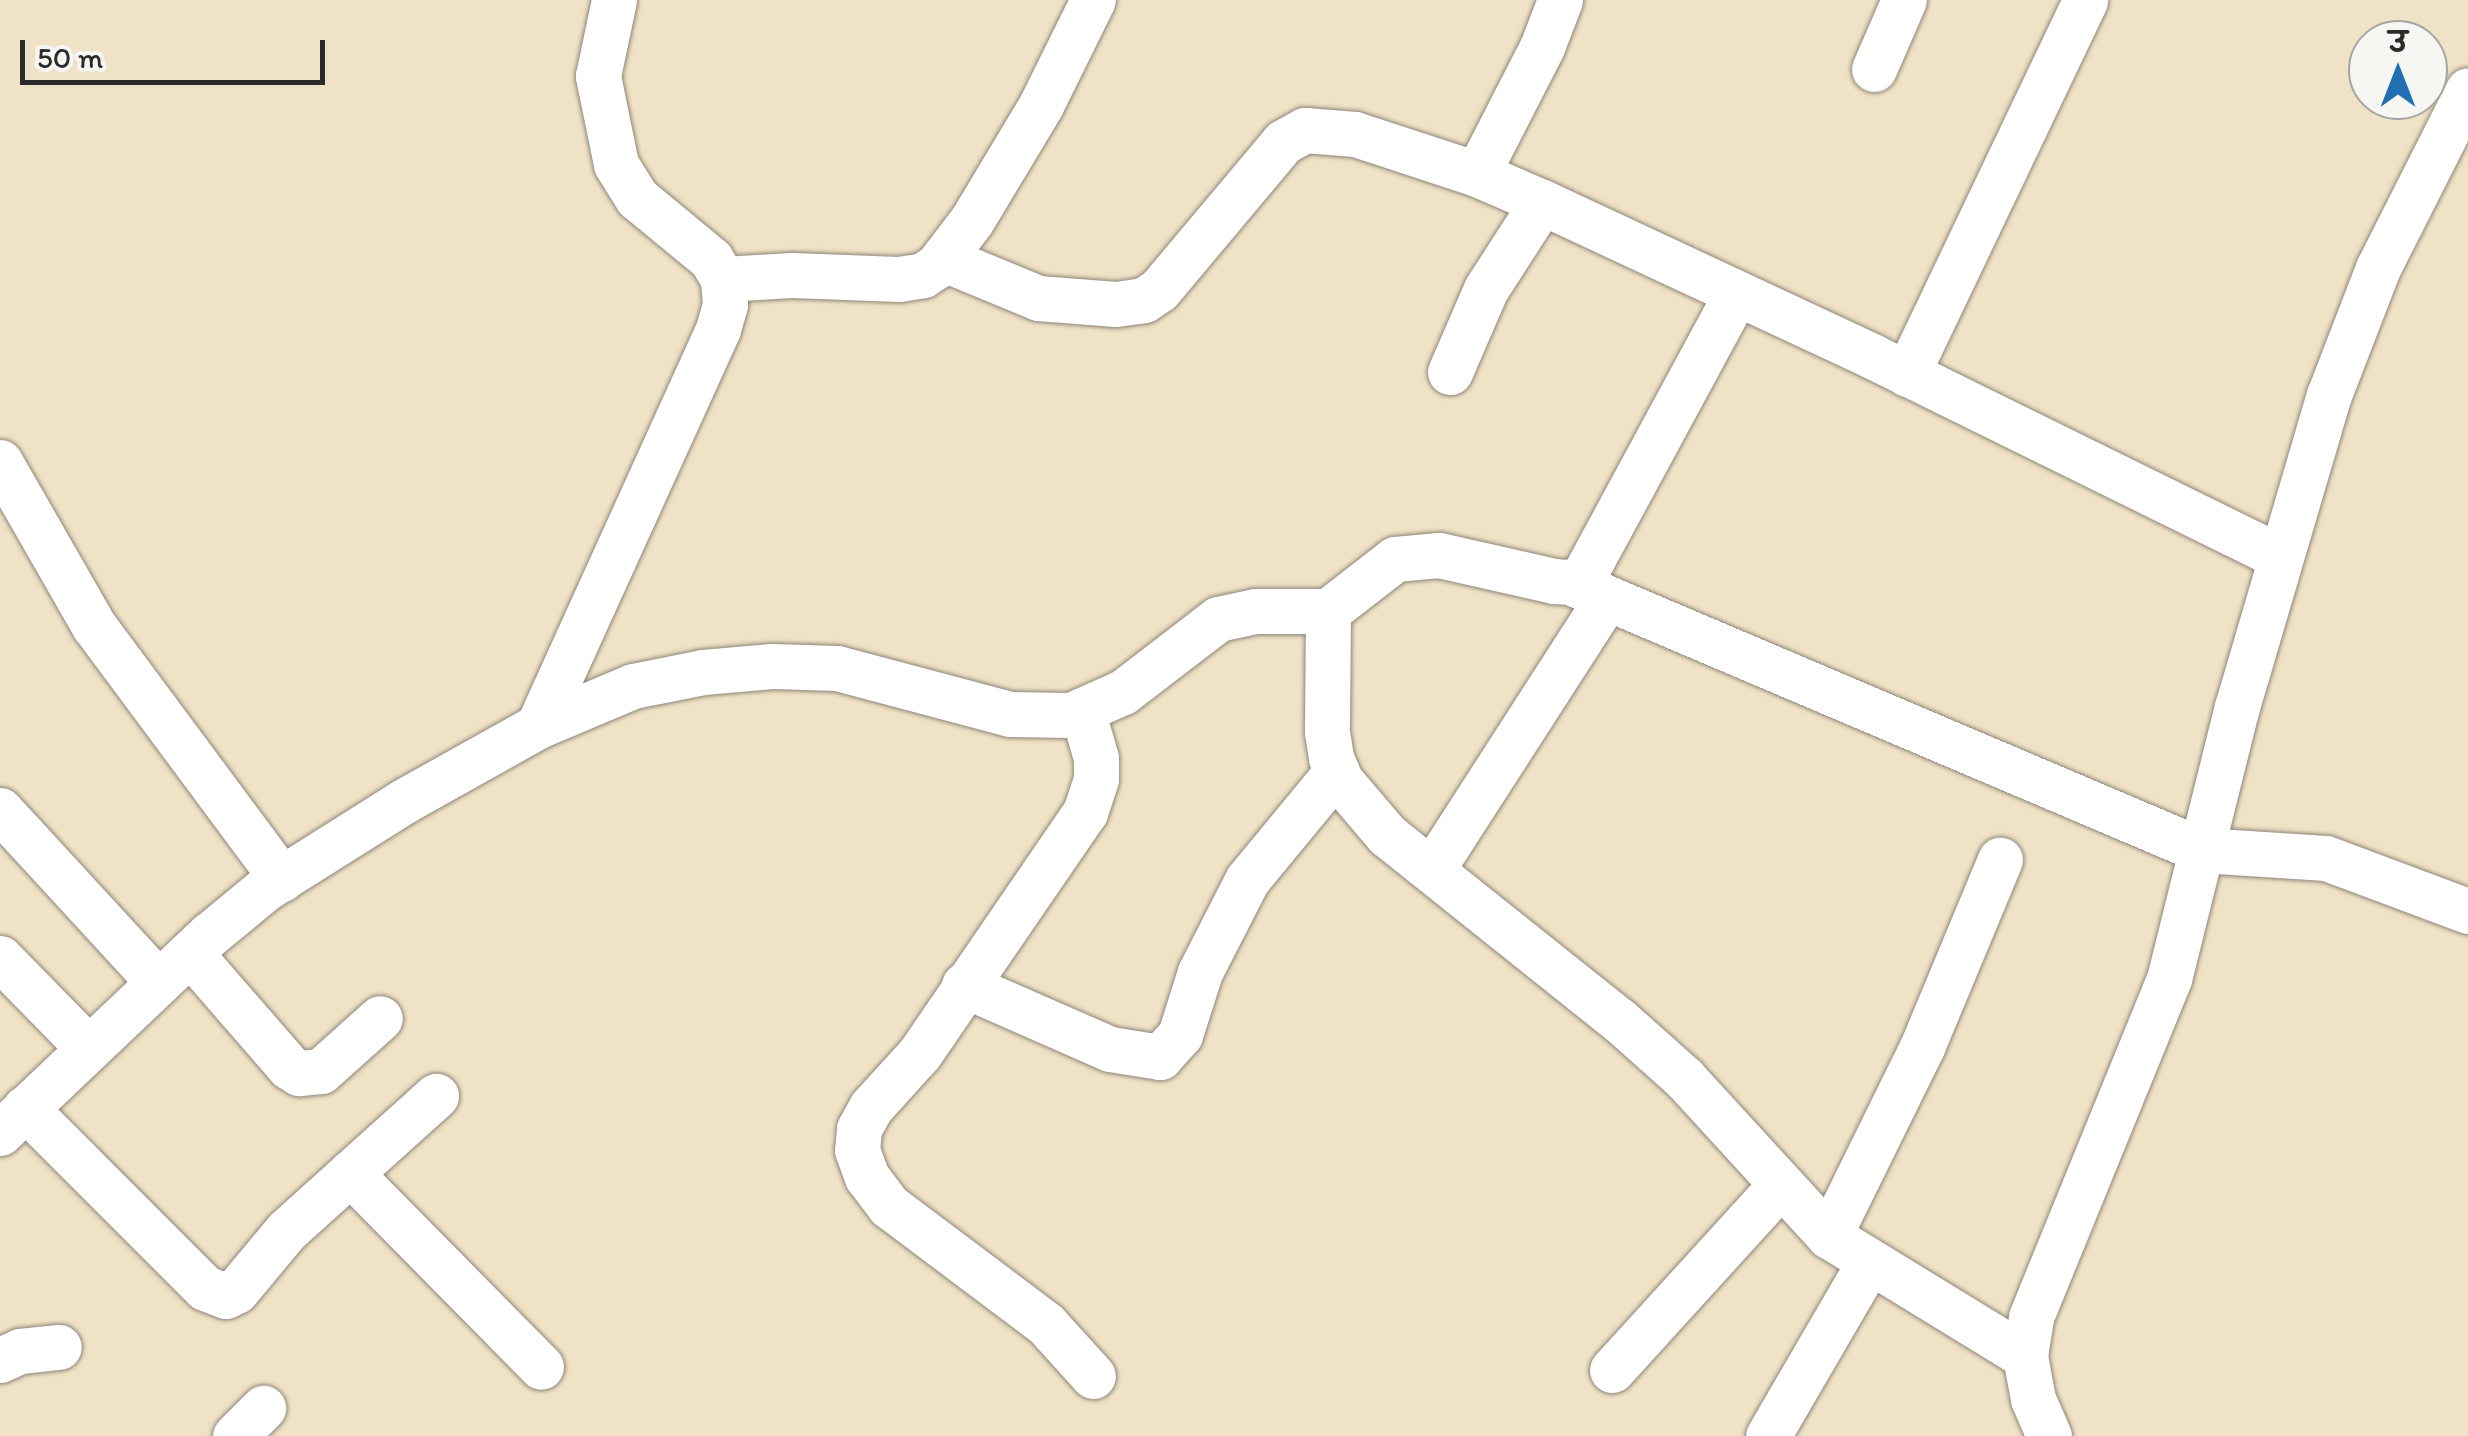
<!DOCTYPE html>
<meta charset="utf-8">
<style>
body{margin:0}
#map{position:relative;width:2468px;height:1436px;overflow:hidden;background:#f0e2c6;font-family:Itim,"Playpen Sans Deva",sans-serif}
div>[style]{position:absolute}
.roads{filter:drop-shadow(0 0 2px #8e8678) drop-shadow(0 0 2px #8e8678)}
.minor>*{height:45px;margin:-22.5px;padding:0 22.5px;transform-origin:22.5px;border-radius:22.5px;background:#fff}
span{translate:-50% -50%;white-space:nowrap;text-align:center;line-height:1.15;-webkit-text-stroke:8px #f6f6f2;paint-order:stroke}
.north{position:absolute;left:2348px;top:20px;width:100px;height:100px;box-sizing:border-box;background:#f6f6f2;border:2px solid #a5a5a2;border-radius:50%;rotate:0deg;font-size:28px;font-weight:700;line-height:40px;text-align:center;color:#2b2b2b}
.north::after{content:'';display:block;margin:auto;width:35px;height:45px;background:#1f6fb2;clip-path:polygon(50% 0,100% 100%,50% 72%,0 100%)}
.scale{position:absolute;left:20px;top:40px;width:305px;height:45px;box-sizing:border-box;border:5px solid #2b2b2b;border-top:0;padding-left:12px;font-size:30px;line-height:35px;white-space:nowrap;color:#2b2b2b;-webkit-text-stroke:8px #f6f6f2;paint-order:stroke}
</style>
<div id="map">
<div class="roads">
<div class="minor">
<div style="left:1874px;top:69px;width:75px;rotate:-66.5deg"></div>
<div style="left:1477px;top:174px;width:143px;rotate:-62.9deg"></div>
<div style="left:1542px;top:47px;width:50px;rotate:-69deg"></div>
<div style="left:944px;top:259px;width:102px;rotate:22.5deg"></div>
<div style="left:1038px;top:298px;width:78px;rotate:4.4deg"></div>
<div style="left:1116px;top:304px;width:28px;rotate:-8deg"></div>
<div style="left:1144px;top:300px;width:18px;rotate:-34deg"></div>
<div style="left:1159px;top:290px;width:193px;rotate:-50deg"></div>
<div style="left:1283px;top:142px;width:25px;rotate:-29deg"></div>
<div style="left:1305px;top:130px;width:50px;rotate:4.6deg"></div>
<div style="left:1355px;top:134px;width:128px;rotate:18.2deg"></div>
<div style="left:1477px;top:174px;width:71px;rotate:23.3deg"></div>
<div style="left:1542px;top:202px;width:364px;rotate:25deg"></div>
<div style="left:1872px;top:356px;width:455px;rotate:26.2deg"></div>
<div style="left:723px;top:279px;width:69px;rotate:-3.3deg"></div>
<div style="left:792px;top:275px;width:107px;rotate:2.1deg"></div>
<div style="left:899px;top:279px;width:24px;rotate:-9deg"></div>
<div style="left:923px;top:275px;width:17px;rotate:-33deg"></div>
<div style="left:937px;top:266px;width:58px;rotate:-52.7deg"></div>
<div style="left:972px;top:220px;width:134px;rotate:-59deg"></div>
<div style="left:1041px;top:105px;width:117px;rotate:-63.7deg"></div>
<div style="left:1450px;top:372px;width:90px;rotate:-66.6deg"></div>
<div style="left:1486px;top:289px;width:103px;rotate:-57.2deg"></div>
<div style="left:1907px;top:374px;width:414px;rotate:-64.5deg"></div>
<div style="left:0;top:462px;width:189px;rotate:60.2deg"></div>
<div style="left:94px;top:626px;width:315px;rotate:53.4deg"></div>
<div style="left:1570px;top:582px;width:686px;rotate:23.01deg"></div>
<div style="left:2201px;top:850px;width:125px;rotate:3.7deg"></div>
<div style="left:2326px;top:858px;width:152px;rotate:20.5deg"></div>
<div style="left:1328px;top:611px;width:121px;rotate:90.5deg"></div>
<div style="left:1327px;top:732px;width:26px;rotate:81deg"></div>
<div style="left:1331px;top:758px;width:25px;rotate:67deg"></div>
<div style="left:1341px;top:781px;width:71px;rotate:49.6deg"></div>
<div style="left:1387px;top:835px;width:297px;rotate:38.6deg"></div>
<div style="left:1619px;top:1020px;width:87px;rotate:41.7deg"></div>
<div style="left:1684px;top:1078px;width:214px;rotate:47.5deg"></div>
<div style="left:1829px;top:1236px;width:230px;rotate:31.5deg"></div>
<div style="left:1083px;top:713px;width:47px;rotate:73.9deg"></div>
<div style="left:1096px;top:758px;width:21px;rotate:90deg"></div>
<div style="left:1096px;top:779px;width:35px;rotate:108deg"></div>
<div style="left:1085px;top:812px;width:292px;rotate:124.4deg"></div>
<div style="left:920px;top:1053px;width:73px;rotate:132.2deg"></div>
<div style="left:871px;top:1107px;width:25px;rotate:119deg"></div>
<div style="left:859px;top:1129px;width:21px;rotate:95deg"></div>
<div style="left:857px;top:1150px;width:29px;rotate:70deg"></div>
<div style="left:867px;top:1177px;width:36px;rotate:53deg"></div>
<div style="left:889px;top:1206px;width:196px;rotate:36.9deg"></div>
<div style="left:1046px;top:1324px;width:70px;rotate:47.9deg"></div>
<div style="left:538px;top:726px;width:436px;rotate:-65.6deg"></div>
<div style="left:718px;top:329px;width:26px;rotate:-74deg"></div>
<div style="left:725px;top:304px;width:25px;rotate:-95deg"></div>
<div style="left:723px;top:279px;width:23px;rotate:-121deg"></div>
<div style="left:711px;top:259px;width:96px;rotate:-140.5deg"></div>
<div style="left:637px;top:198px;width:40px;rotate:-122deg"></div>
<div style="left:616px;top:164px;width:90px;rotate:-101.6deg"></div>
<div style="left:598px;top:76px;width:78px;rotate:-78.1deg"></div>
<div style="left:0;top:810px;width:234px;rotate:47.4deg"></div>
<div style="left:1433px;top:868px;width:321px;rotate:-57.2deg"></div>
<div style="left:190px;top:953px;width:151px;rotate:49deg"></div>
<div style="left:289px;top:1067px;width:12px;rotate:31deg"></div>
<div style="left:299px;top:1073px;width:22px;rotate:-5deg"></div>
<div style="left:321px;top:1071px;width:79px;rotate:-41.9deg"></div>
<div style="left:0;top:958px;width:126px;rotate:45.6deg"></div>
<div style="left:964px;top:985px;width:159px;rotate:23.7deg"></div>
<div style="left:1110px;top:1049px;width:51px;rotate:9.1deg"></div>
<div style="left:1160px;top:1057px;width:30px;rotate:-48deg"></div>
<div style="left:1180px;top:1035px;width:66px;rotate:-72.4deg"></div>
<div style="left:1200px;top:972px;width:103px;rotate:-62.9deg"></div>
<div style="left:1247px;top:880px;width:141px;rotate:-50.5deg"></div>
<div style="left:25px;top:1108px;width:255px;rotate:45deg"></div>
<div style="left:205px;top:1288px;width:22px;rotate:21deg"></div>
<div style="left:226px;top:1296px;width:11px;rotate:-27deg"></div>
<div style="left:236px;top:1291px;width:78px;rotate:-50.2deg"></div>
<div style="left:286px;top:1231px;width:202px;rotate:-42deg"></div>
<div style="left:0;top:1133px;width:288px;rotate:-43.5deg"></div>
<div style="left:209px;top:935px;width:74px;rotate:-39.5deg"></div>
<div style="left:266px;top:888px;width:163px;rotate:-32.2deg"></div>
<div style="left:404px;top:801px;width:154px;rotate:-29.2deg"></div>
<div style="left:538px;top:726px;width:103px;rotate:-22.8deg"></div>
<div style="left:633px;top:686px;width:71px;rotate:-11.3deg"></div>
<div style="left:703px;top:672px;width:69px;rotate:-5deg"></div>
<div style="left:772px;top:666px;width:65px;rotate:1.8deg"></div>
<div style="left:837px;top:668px;width:179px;rotate:14.9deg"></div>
<div style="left:1010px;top:714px;width:61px;rotate:0.9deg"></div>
<div style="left:1071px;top:715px;width:57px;rotate:-23.9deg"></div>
<div style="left:1123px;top:692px;width:120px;rotate:-37.5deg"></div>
<div style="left:1218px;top:619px;width:38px;rotate:-12deg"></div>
<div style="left:1255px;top:611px;width:73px"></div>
<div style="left:1328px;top:611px;width:85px;rotate:-37.8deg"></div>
<div style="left:1395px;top:559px;width:44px;rotate:-5.2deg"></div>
<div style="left:1439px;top:555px;width:118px;rotate:12.7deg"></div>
<div style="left:1554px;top:581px;width:16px;rotate:4deg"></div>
<div style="left:1570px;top:582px;width:14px;rotate:-21deg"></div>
<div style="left:1583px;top:577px;width:322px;rotate:-61.6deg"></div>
<div style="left:350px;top:1173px;width:272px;rotate:45.4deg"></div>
<div style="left:1829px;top:1236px;width:211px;rotate:-63.8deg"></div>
<div style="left:1922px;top:1047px;width:203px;rotate:-67.4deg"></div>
<div style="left:0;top:1360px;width:22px;rotate:-24deg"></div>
<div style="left:20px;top:1351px;width:39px;rotate:-6deg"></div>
<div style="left:1612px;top:1370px;width:251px;rotate:-47.7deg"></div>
<div style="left:235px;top:1436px;width:40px;rotate:-45deg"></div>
<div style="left:1768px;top:1436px;width:199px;rotate:-59.8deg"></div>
<div style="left:2049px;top:1436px;width:40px;rotate:-113.4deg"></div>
<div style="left:2033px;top:1399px;width:44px;rotate:-100.5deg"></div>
<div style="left:2025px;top:1356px;width:39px;rotate:-81deg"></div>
<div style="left:2031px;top:1317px;width:365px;rotate:-67.8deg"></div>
<div style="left:2169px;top:979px;width:280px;rotate:-76deg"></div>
<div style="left:2237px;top:707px;width:325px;rotate:-73.6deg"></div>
<div style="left:2329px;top:395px;width:136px;rotate:-68.9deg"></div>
<div style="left:2378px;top:268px;width:199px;rotate:-63.2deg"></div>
</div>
</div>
<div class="north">उ</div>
<div class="scale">50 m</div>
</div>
